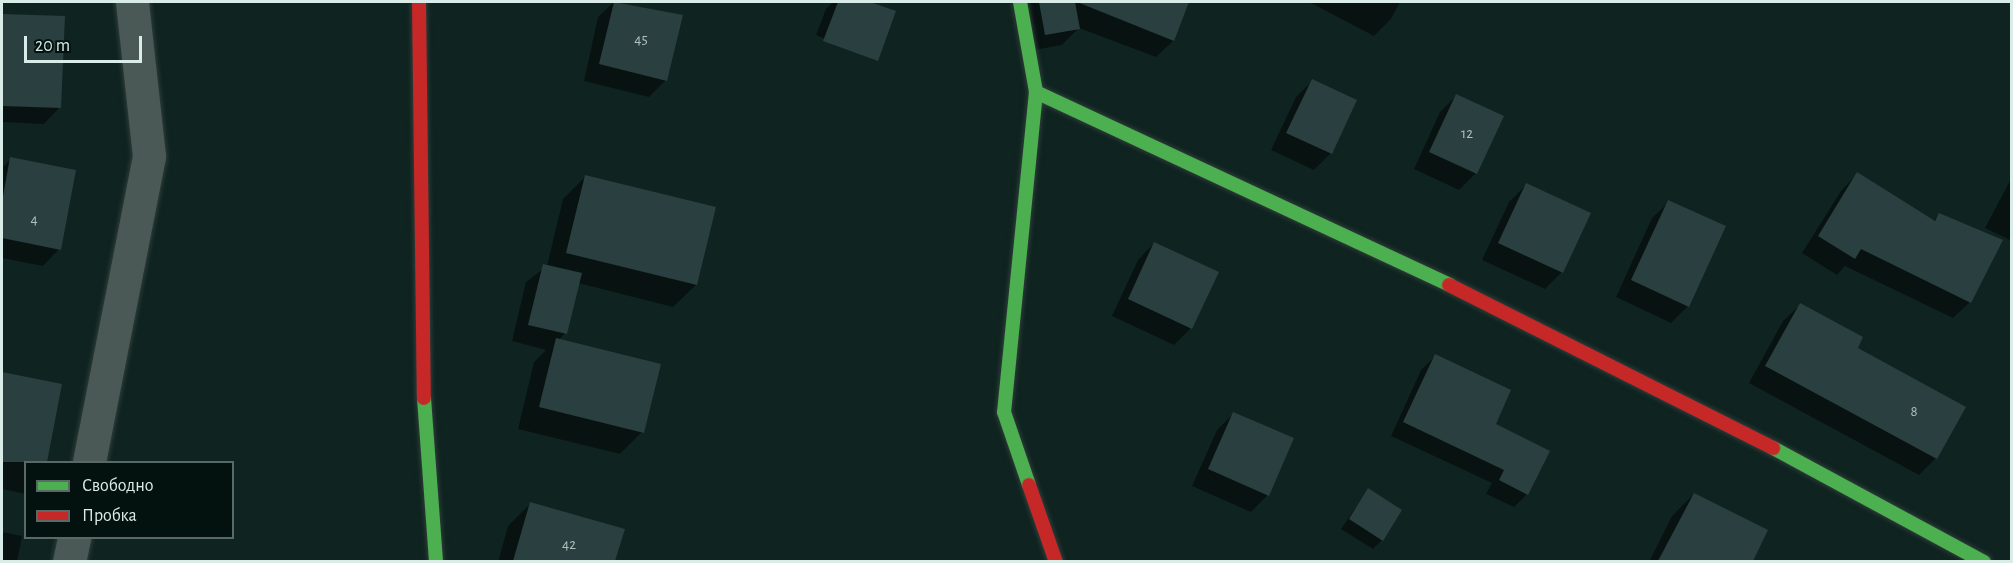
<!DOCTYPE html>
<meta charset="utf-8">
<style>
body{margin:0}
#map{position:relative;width:2013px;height:563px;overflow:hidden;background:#0f2420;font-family:"Alegreya Sans",sans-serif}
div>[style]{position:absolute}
.shadow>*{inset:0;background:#0007}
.building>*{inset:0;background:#2a3f3f}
.roads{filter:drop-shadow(0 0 2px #2f3d3a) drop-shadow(0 0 2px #2f3d3a)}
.street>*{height:33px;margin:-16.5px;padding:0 16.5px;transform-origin:16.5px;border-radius:16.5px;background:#4b5956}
.fast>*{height:14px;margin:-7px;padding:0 7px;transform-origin:7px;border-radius:7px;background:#4caf50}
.jam>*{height:14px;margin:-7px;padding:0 7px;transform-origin:7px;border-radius:7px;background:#c62828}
span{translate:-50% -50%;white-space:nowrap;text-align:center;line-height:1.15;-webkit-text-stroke:4.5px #04120f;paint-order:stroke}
.number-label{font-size:15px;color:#adc1bd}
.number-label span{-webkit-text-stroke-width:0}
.frame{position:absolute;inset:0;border:3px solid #d9ece7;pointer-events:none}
.legend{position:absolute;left:24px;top:461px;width:210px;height:78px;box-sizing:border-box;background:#04120f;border:2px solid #596965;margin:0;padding:8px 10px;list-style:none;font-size:18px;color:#d9ece7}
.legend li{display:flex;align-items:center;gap:12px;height:30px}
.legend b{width:30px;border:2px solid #596965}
.scale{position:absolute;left:24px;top:36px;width:118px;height:27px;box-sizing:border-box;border:3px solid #d9ece7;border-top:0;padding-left:8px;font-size:18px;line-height:21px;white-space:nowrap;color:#d9ece7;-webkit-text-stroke:4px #04120f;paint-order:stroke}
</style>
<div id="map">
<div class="shadow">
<div style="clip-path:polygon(614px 2px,681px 16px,666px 80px,649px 97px,584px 81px,598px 17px)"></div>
<div style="clip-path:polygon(833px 2px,866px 2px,894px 12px,867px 57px,816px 35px,826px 9px)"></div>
<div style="clip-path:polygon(1011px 2px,1187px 2px,1173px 41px,1156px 57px,1079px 28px,1062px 45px,1029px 51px)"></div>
<div style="clip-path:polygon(1309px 2px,1400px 2px,1391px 19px,1374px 36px)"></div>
<div style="clip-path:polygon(2px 15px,63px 18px,59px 108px,44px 124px,2px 122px)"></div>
<div style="clip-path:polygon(1312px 81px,1355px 101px,1330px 154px,1314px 170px,1271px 150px,1296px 97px)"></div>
<div style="clip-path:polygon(1456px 96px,1476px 173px,1459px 190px,1414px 169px,1440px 112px)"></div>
<div style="clip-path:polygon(11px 159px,59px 249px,43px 266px,2px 258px,2px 168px)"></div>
<div style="clip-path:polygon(1857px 174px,1933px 221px,1939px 215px,2001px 241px,1970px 302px,1953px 318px,1845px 266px,1837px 275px,1802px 253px,1841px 191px)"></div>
<div style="clip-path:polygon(585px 177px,696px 285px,673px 307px,578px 283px,565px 333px,559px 340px,642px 432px,620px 454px,518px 429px,534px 362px,546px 350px,512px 341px,526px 282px,547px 266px,563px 199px)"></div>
<div style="clip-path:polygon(2012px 177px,2012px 241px,1985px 228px)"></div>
<div style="clip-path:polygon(1526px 185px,1562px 272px,1545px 289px,1482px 260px,1509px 202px)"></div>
<div style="clip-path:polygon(1669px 202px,1688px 306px,1671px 323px,1616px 297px,1652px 218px)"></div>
<div style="clip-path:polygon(1154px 243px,1191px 328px,1174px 345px,1112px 316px,1138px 260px)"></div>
<div style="clip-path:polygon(1800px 305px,1856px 348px,1936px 458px,1919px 475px,1749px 383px,1783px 321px)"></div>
<div style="clip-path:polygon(1435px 356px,1494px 425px,1527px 494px,1514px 507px,1486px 494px,1492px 483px,1391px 436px,1421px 370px)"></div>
<div style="clip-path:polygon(2px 374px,60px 385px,45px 462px,26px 462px,26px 494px,2px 489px)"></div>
<div style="clip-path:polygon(1234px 413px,1292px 439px,1267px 496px,1251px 512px,1192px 486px,1217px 430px)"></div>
<div style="clip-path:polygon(1368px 490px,1382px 540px,1373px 549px,1341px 529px)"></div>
<div style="clip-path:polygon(1694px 494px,1766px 531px,1751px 562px,1649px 562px,1672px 516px)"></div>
<div style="clip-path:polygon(530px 504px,623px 530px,614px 562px,498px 562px,508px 526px)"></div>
<div style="clip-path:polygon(2px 532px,22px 536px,17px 562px,2px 562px)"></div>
</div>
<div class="building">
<div style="clip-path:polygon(614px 2px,683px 15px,667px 81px,599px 64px)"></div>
<div style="clip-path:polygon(838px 2px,870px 2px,896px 11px,878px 61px,823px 41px)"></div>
<div style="clip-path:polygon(1039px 2px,1075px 2px,1080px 29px,1045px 35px)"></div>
<div style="clip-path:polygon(1077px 2px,1189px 2px,1174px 41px)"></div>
<div style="clip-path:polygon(2px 14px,65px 16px,61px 108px,2px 106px)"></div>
<div style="clip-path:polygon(1312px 79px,1357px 100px,1332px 154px,1286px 133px)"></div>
<div style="clip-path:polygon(1456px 94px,1504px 116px,1477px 174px,1429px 152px)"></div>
<div style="clip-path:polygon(10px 157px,76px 170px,61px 250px,2px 238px,2px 202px)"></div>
<div style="clip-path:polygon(1857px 172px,1935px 221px,1939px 213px,2003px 240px,1971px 303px,1861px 249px,1855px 259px,1818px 236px)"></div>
<div style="clip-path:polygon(585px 175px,716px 207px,697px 285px,566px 253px)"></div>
<div style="clip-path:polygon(1526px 183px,1591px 213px,1563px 273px,1498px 243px)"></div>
<div style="clip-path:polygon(1668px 200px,1726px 226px,1689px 307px,1631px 280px)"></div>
<div style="clip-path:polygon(1154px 242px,1219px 272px,1192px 329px,1128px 299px)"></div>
<div style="clip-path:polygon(543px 264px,582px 273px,567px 334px,528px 325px)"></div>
<div style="clip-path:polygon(1800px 303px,1863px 337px,1858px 348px,1966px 407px,1937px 459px,1765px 366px)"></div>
<div style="clip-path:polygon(556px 338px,661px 364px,644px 433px,539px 407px)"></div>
<div style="clip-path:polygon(1435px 354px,1511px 390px,1496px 424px,1550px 451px,1528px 495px,1499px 480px,1504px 470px,1403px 422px)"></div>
<div style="clip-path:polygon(2px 372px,62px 384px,47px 462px,2px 462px)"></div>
<div style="clip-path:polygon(1233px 412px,1294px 438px,1269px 496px,1208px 469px)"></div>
<div style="clip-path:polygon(1368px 488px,1402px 510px,1383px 541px,1349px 519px)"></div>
<div style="clip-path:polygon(1694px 493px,1768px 530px,1753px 561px,1658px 561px)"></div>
<div style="clip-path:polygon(530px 502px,625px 529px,615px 561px,513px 561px)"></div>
</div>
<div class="roads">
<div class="street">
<div style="left:89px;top:462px;width:312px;rotate:-78.9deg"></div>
<div style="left:149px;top:156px;width:155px;rotate:-96.3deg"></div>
<div style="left:69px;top:562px;width:25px;rotate:-78deg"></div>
</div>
<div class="fast">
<div style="left:1020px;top:2px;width:91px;rotate:79.9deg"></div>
<div style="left:1036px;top:92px;width:322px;rotate:95.7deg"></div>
<div style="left:1004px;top:412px;width:77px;rotate:71.1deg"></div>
<div style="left:1036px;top:92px;width:456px;rotate:25deg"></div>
<div style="left:424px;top:398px;width:164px;rotate:85.8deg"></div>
<div style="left:1773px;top:448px;width:240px;rotate:28.4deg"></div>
</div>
<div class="jam">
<div style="left:419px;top:2px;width:396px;rotate:89.3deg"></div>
<div style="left:1449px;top:285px;width:363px;rotate:26.7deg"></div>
<div style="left:1029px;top:485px;width:82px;rotate:70.7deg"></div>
</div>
</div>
<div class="number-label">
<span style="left:641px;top:40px">45</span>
<span style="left:1467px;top:134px">12</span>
<span style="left:34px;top:220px">4</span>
<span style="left:1914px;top:412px">8</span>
<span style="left:569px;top:545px">42</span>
</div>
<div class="frame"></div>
<ul class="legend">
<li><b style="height:8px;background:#4caf50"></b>Свободно</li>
<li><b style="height:8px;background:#c62828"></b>Пробка</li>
</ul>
<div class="scale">20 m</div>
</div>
